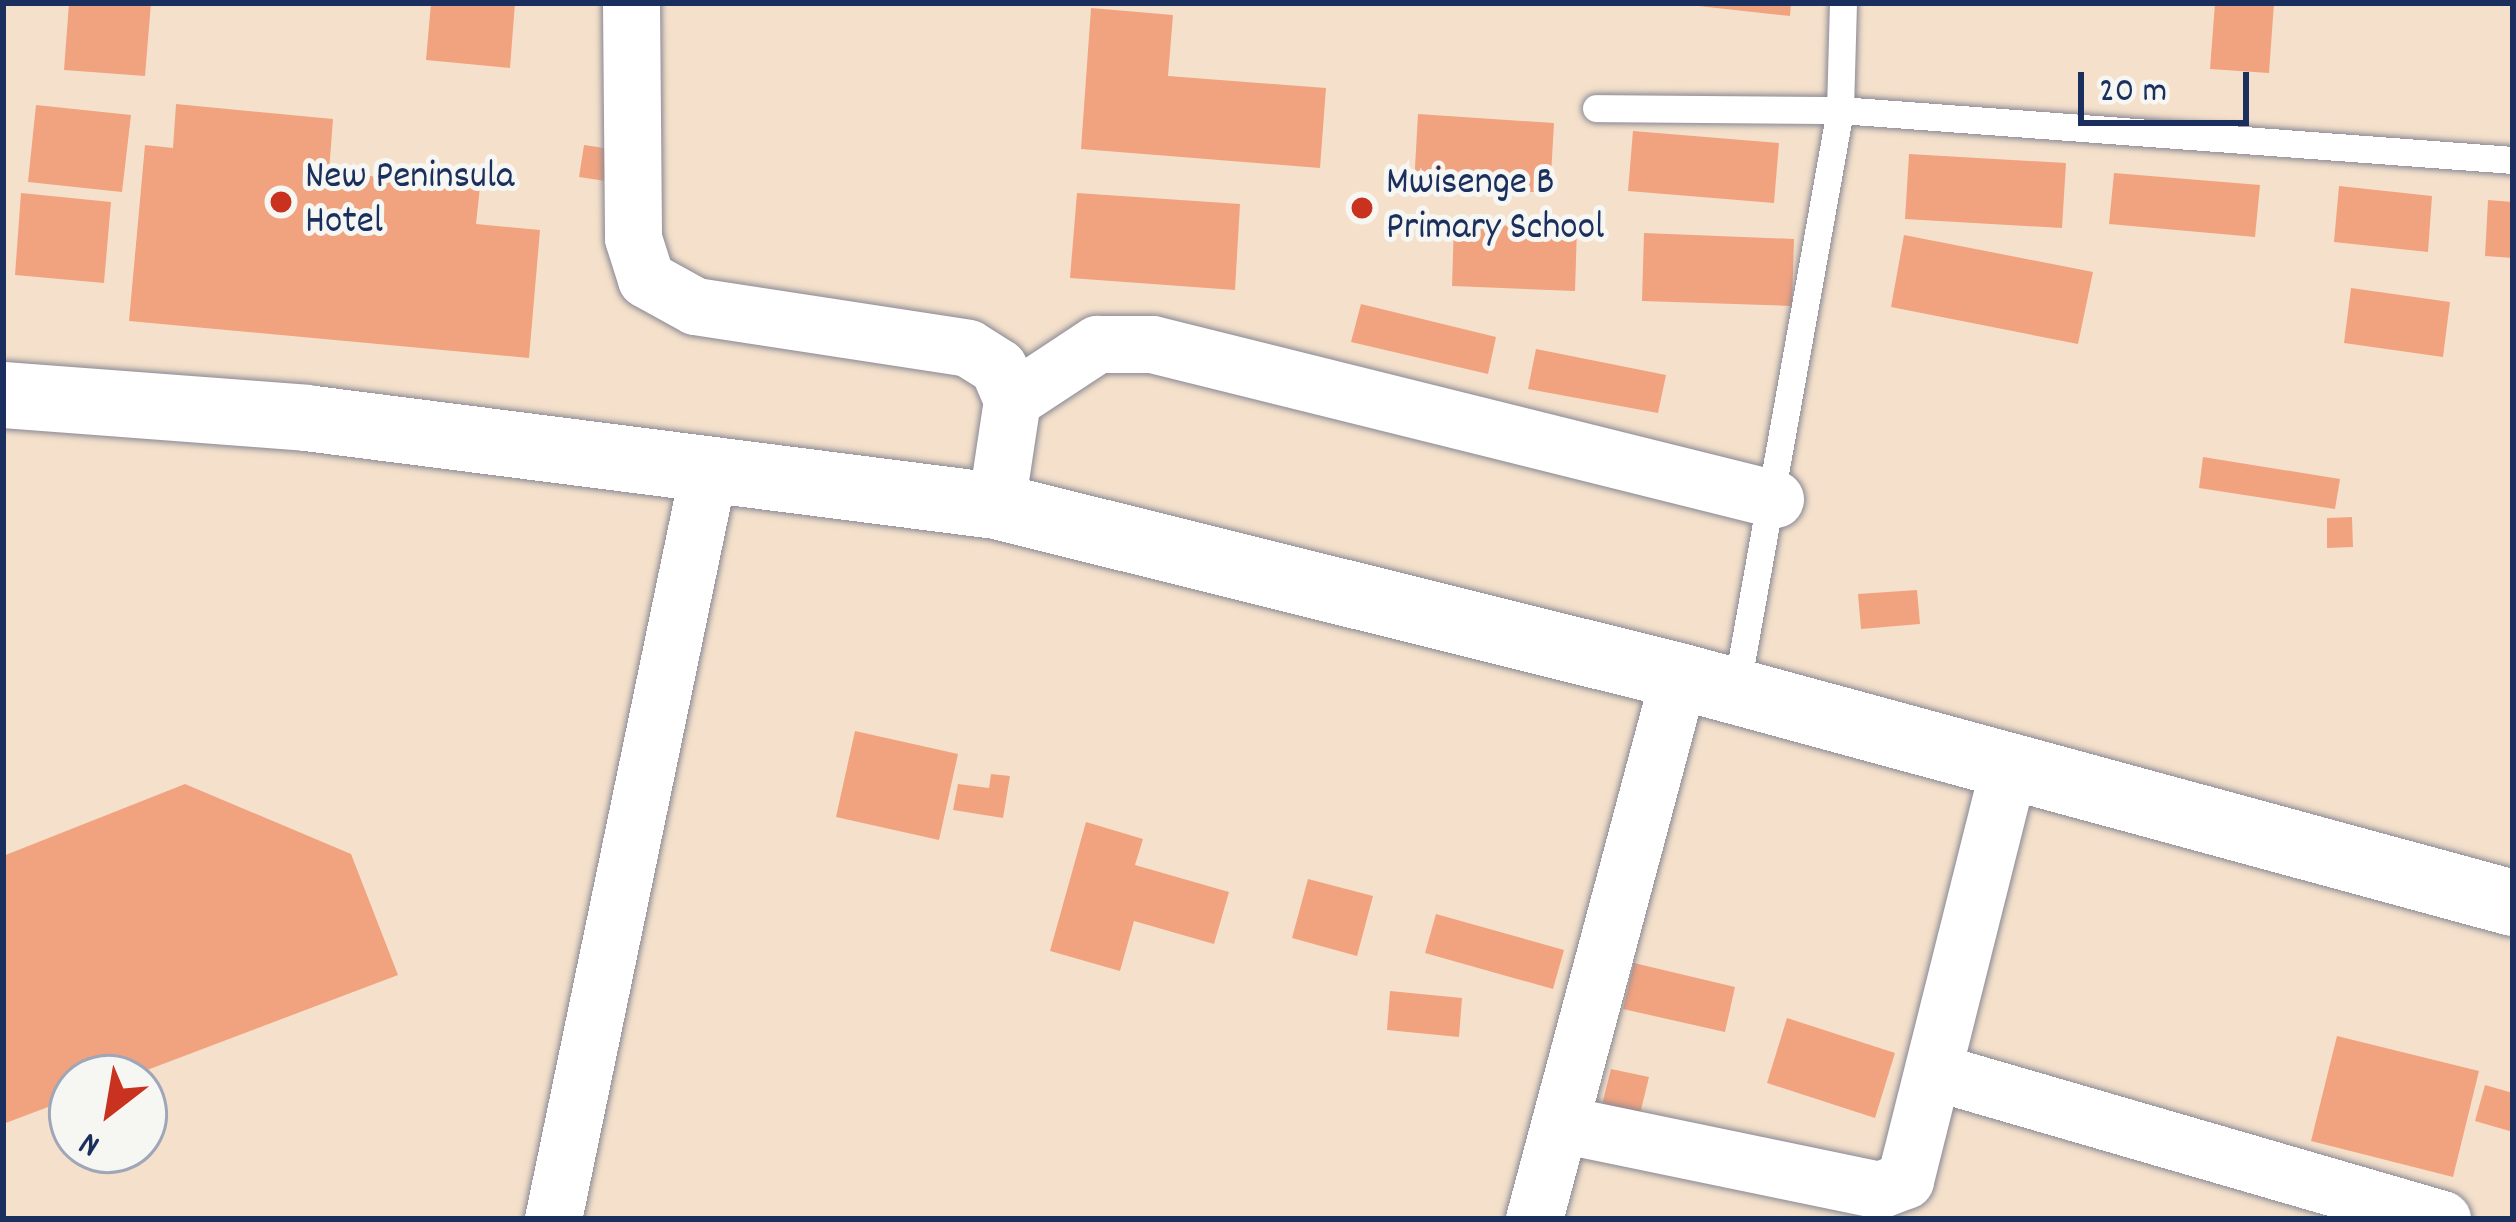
<!DOCTYPE html>
<style>
body{margin:0}
#map{position:relative;width:2516px;height:1222px;overflow:hidden;background:#f5e1cb;font-family:Dekko,sans-serif}
div>[style]{position:absolute}
.building>*{inset:0;background:#f1a380}
.roads{filter:drop-shadow(0 0 3px #888894) drop-shadow(0 0 3px #888894)}
.lane>*{height:27px;margin:-13.5px;padding:0 13.5px;transform-origin:13.5px;border-radius:13.5px;background:#fff}
.street>*{height:57px;margin:-28.5px;padding:0 28.5px;transform-origin:28.5px;border-radius:28.5px;background:#fff}
.secondary>*{height:66px;margin:-33px;padding:0 33px;transform-origin:33px;border-radius:33px;background:#fff}
.dots>*{width:33px;height:33px;translate:-50% -50%;box-sizing:border-box;border:6px solid #f6f6f2;border-radius:50%}
span{translate:-50% -50%;white-space:nowrap;text-align:center;line-height:1.15;-webkit-text-stroke:10px #f6f6f2;paint-order:stroke}
.poi-label{font-size:39px;color:#1b2f5e}
.left{translate:0 -50%;text-align:left}
.frame{position:absolute;inset:0;border:6px solid #1b2f5e;pointer-events:none}
.north{position:absolute;left:48px;top:1054px;width:120px;height:120px;box-sizing:border-box;background:#f6f6f2;border:3px solid #9ea6b7;border-radius:50%;rotate:211deg;font-size:33px;font-weight:700;line-height:48px;text-align:center;color:#1b2f5e}
.north::after{content:'';display:block;margin:auto;width:42px;height:54px;background:#c8321e;clip-path:polygon(50% 0,100% 100%,50% 72%,0 100%)}
.scale{position:absolute;left:2078px;top:72px;width:171px;height:54px;box-sizing:border-box;border:6px solid #1b2f5e;border-top:0;padding-left:15px;font-size:36px;line-height:42px;white-space:nowrap;color:#1b2f5e;-webkit-text-stroke:9px #f6f6f2;paint-order:stroke}
</style>
<div id="map">
<div class="building">
<div style="clip-path:polygon(69px 3px,151px 3px,145px 76px,64px 70px)"></div>
<div style="clip-path:polygon(431px 3px,515px 3px,510px 68px,426px 60px)"></div>
<div style="clip-path:polygon(1671px 3px,1791px 3px,1790px 16px)"></div>
<div style="clip-path:polygon(2215px 3px,2274px 3px,2269px 73px,2210px 69px)"></div>
<div style="clip-path:polygon(1091px 8px,1173px 15px,1168px 76px,1326px 88px,1320px 168px,1081px 149px)"></div>
<div style="clip-path:polygon(176px 104px,333px 119px,329px 172px,480px 187px,476px 224px,540px 230px,529px 358px,129px 321px,145px 145px,173px 148px)"></div>
<div style="clip-path:polygon(36px 105px,131px 115px,122px 192px,28px 182px)"></div>
<div style="clip-path:polygon(1418px 114px,1554px 123px,1550px 193px,1414px 185px)"></div>
<div style="clip-path:polygon(1633px 131px,1779px 143px,1774px 203px,1628px 191px)"></div>
<div style="clip-path:polygon(584px 145px,617px 150px,612px 182px,579px 177px)"></div>
<div style="clip-path:polygon(1909px 154px,2066px 163px,2062px 228px,1905px 219px)"></div>
<div style="clip-path:polygon(2114px 173px,2260px 185px,2255px 237px,2109px 224px)"></div>
<div style="clip-path:polygon(2339px 186px,2432px 196px,2428px 252px,2334px 242px)"></div>
<div style="clip-path:polygon(21px 193px,111px 202px,104px 283px,15px 275px)"></div>
<div style="clip-path:polygon(1077px 193px,1240px 204px,1235px 290px,1070px 278px)"></div>
<div style="clip-path:polygon(2488px 200px,2513px 202px,2513px 258px,2485px 256px)"></div>
<div style="clip-path:polygon(1454px 224px,1577px 228px,1575px 291px,1452px 286px)"></div>
<div style="clip-path:polygon(1644px 233px,1794px 239px,1792px 306px,1642px 301px)"></div>
<div style="clip-path:polygon(1904px 235px,2093px 272px,2078px 344px,1891px 307px)"></div>
<div style="clip-path:polygon(2351px 288px,2450px 302px,2443px 357px,2344px 343px)"></div>
<div style="clip-path:polygon(1361px 304px,1496px 337px,1488px 374px,1351px 342px)"></div>
<div style="clip-path:polygon(1536px 349px,1666px 375px,1658px 413px,1528px 389px)"></div>
<div style="clip-path:polygon(2203px 457px,2340px 479px,2335px 509px,2199px 488px)"></div>
<div style="clip-path:polygon(2352px 517px,2353px 547px,2327px 548px,2327px 518px)"></div>
<div style="clip-path:polygon(1917px 590px,1920px 624px,1861px 629px,1858px 594px)"></div>
<div style="clip-path:polygon(855px 731px,958px 754px,939px 840px,836px 817px)"></div>
<div style="clip-path:polygon(991px 774px,1010px 776px,1003px 818px,953px 810px,958px 784px,989px 788px)"></div>
<div style="clip-path:polygon(185px 784px,351px 854px,398px 975px,126px 1078px,72px 1078px,72px 1098px,3px 1124px,3px 856px)"></div>
<div style="clip-path:polygon(1086px 822px,1143px 839px,1135px 865px,1229px 892px,1214px 944px,1134px 921px,1120px 971px,1050px 951px)"></div>
<div style="clip-path:polygon(1308px 879px,1373px 896px,1357px 956px,1292px 938px)"></div>
<div style="clip-path:polygon(1436px 914px,1564px 950px,1553px 989px,1425px 953px)"></div>
<div style="clip-path:polygon(1634px 963px,1735px 987px,1725px 1032px,1623px 1009px)"></div>
<div style="clip-path:polygon(1390px 991px,1462px 998px,1459px 1037px,1387px 1030px)"></div>
<div style="clip-path:polygon(1787px 1018px,1895px 1053px,1875px 1118px,1767px 1083px)"></div>
<div style="clip-path:polygon(2337px 1036px,2479px 1071px,2453px 1177px,2311px 1141px)"></div>
<div style="clip-path:polygon(1611px 1069px,1649px 1077px,1640px 1114px,1602px 1105px)"></div>
<div style="clip-path:polygon(2485px 1085px,2513px 1093px,2513px 1132px,2475px 1121px)"></div>
</div>
<div class="roads">
<div class="lane">
<div style="left:1596px;top:108px;width:244px;rotate:0.5deg"></div>
<div style="left:1840px;top:110px;width:675px;rotate:4.25deg"></div>
<div style="left:1736px;top:691px;width:590px;rotate:-79.85deg"></div>
<div style="left:1840px;top:110px;width:107px;rotate:-88.4deg"></div>
</div>
<div class="street">
<div style="left:631px;top:3px;width:235px;rotate:89.5deg"></div>
<div style="left:633px;top:238px;width:43px;rotate:72.4deg"></div>
<div style="left:646px;top:279px;width:56px;rotate:28.9deg"></div>
<div style="left:695px;top:306px;width:276px;rotate:8.7deg"></div>
<div style="left:968px;top:348px;width:36px;rotate:32deg"></div>
<div style="left:998px;top:367px;width:36px;rotate:67deg"></div>
<div style="left:1012px;top:400px;width:107px;rotate:98.6deg"></div>
<div style="left:1012px;top:400px;width:102px;rotate:-33.4deg"></div>
<div style="left:1097px;top:344px;width:55px"></div>
<div style="left:1152px;top:344px;width:642px;rotate:13.97deg"></div>
<div style="left:1936px;top:1072px;width:527px;rotate:16.2deg"></div>
<div style="left:1561px;top:1124px;width:325px;rotate:11.7deg"></div>
<div style="left:1879px;top:1190px;width:28px;rotate:-21deg"></div>
<div style="left:1905px;top:1180px;width:427px;rotate:-75.9deg"></div>
<div style="left:553px;top:1219px;width:767px;rotate:-78.27deg"></div>
<div style="left:1534px;top:1219px;width:562px;rotate:-75.05deg"></div>
</div>
<div class="secondary">
<div style="left:3px;top:395px;width:304px;rotate:4.3deg"></div>
<div style="left:306px;top:418px;width:696px;rotate:7.27deg"></div>
<div style="left:996px;top:506px;width:704px;rotate:13.98deg"></div>
<div style="left:1679px;top:676px;width:864px;rotate:15.23deg"></div>
</div>
</div>
<div class="dots">
<div style="left:281px;top:202px;background:#c8321e"></div>
<div style="left:1362px;top:208px;background:#c8321e"></div>
</div>
<div class="poi-label">
<span class="left" style="left:305px;top:202px">New Peninsula<br>Hotel</span>
<span class="left" style="left:1386px;top:208px">Mwisenge B<br>Primary School</span>
</div>
<div class="frame"></div>
<div class="north">N</div>
<div class="scale">20 m</div>
</div>
